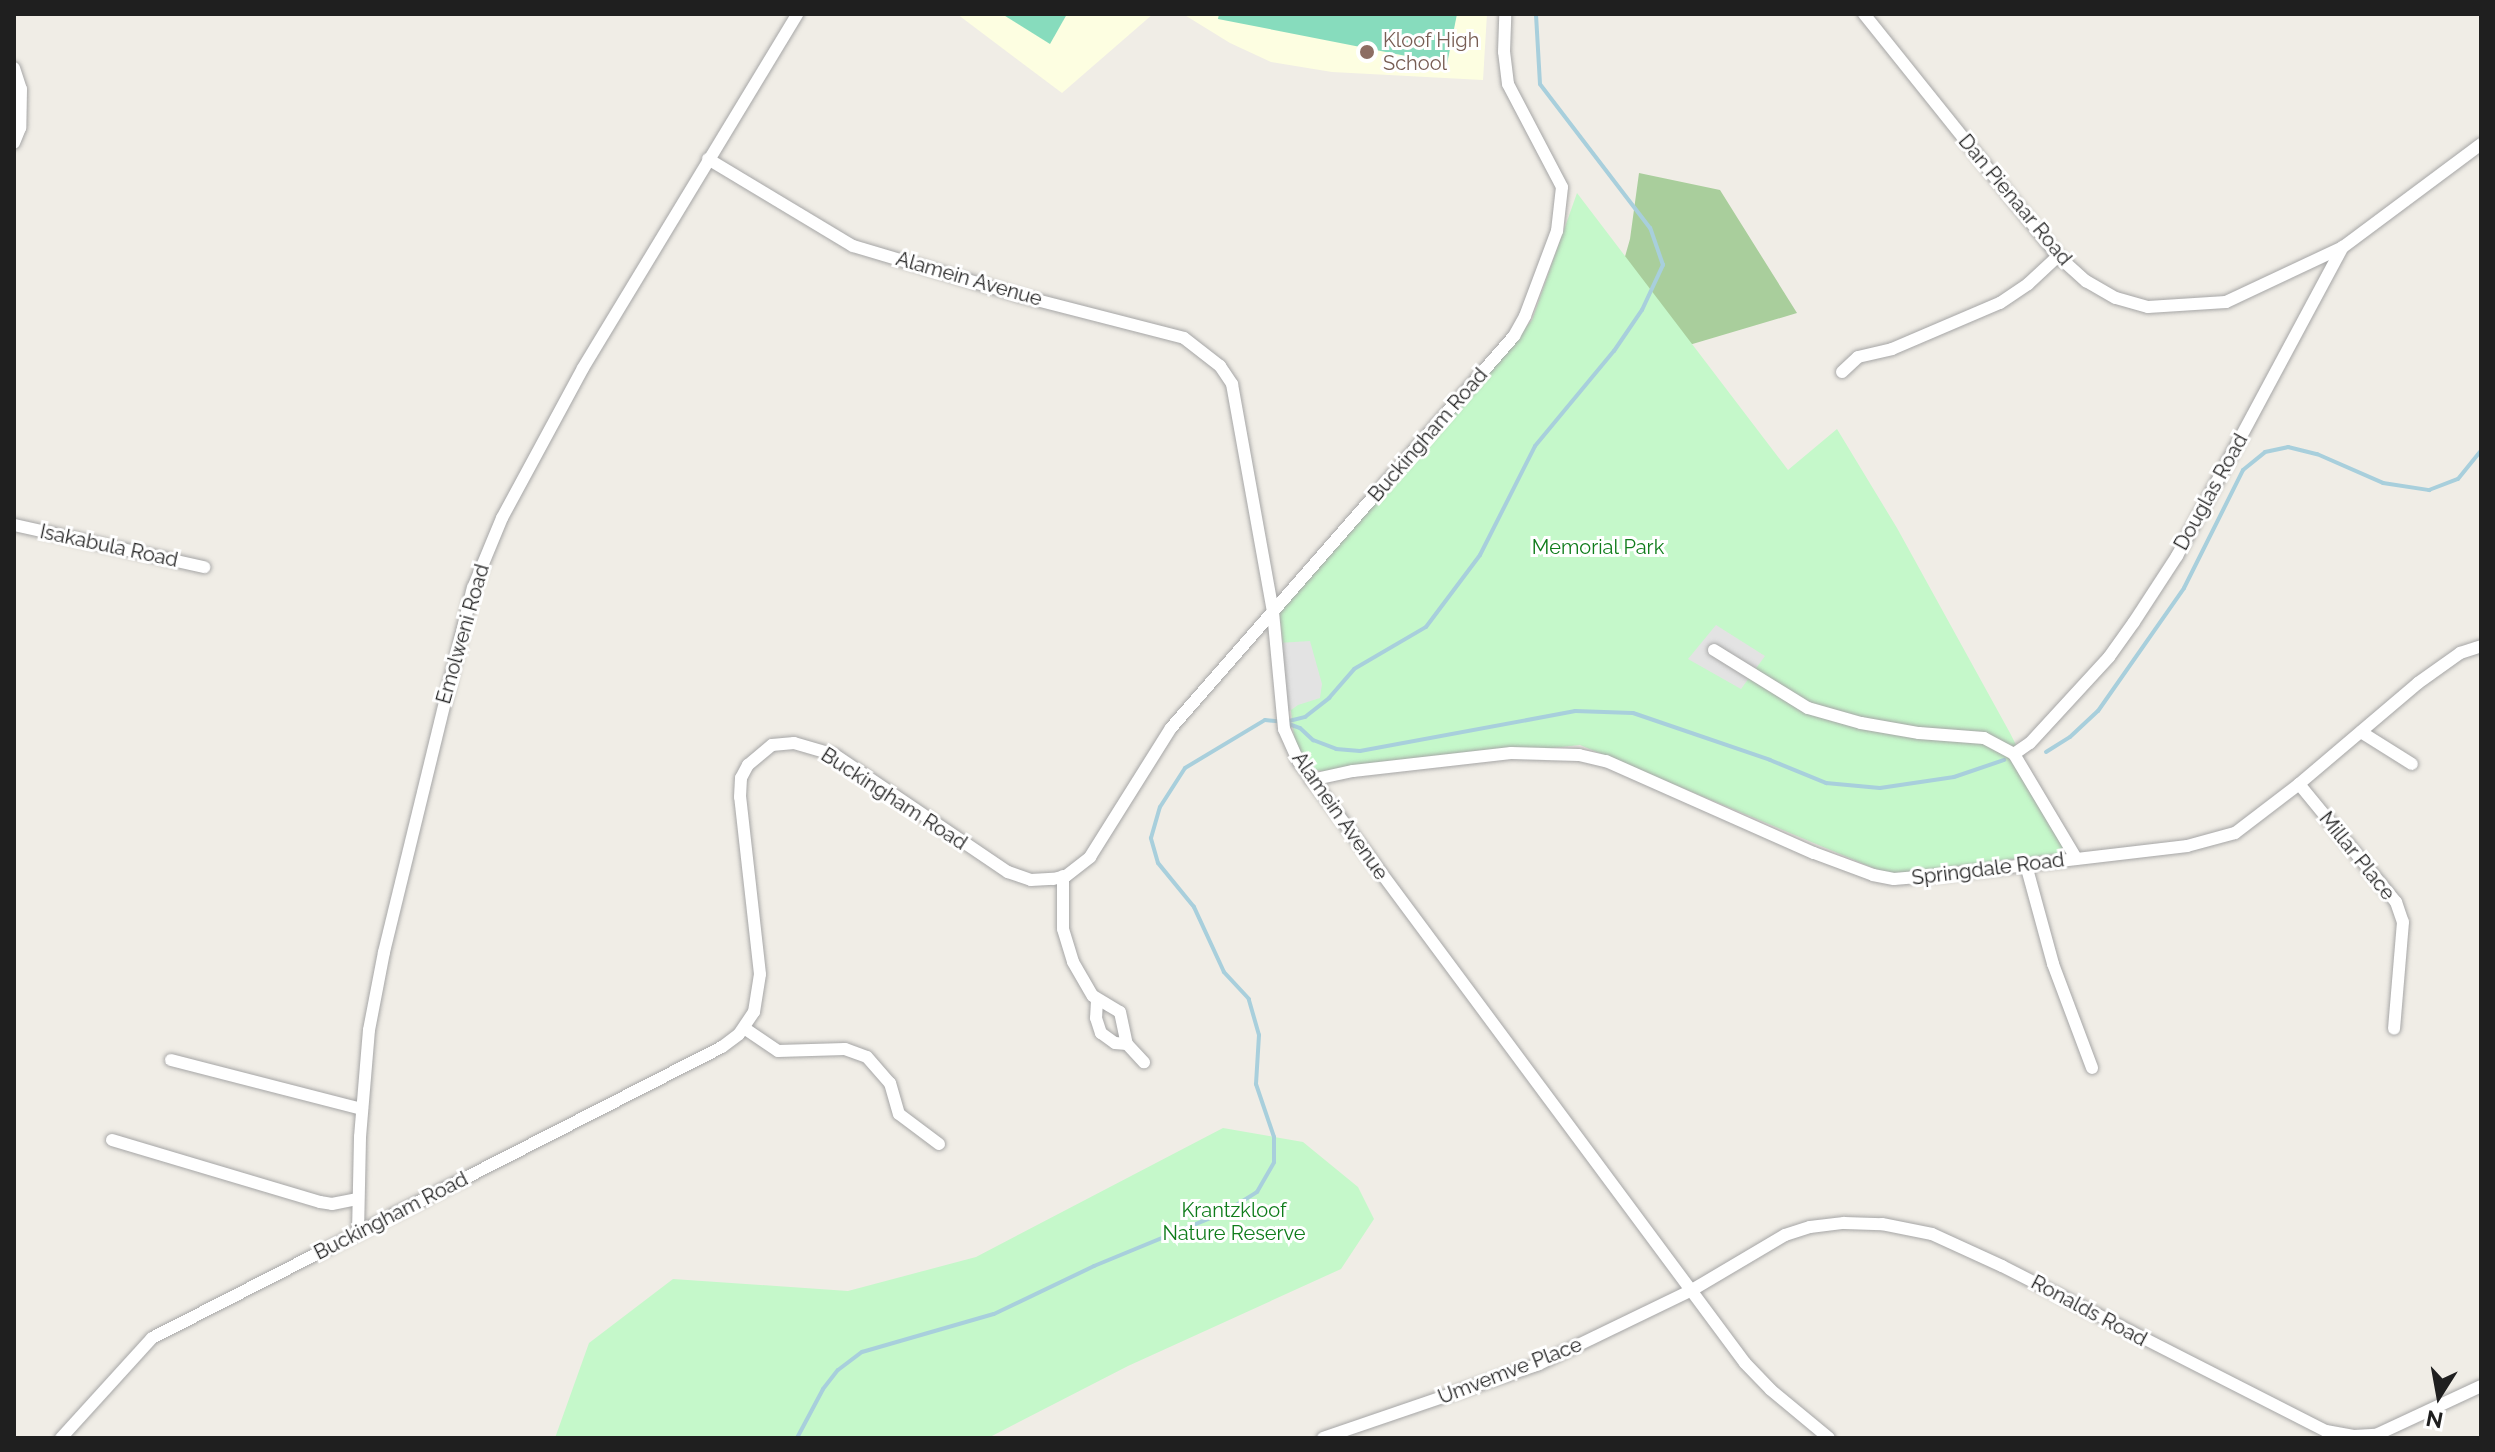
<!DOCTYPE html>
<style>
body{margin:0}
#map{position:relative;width:2495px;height:1452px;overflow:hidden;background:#f0ede6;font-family:Raleway,sans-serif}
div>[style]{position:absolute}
.education>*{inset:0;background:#fdfee1}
.forest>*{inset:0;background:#a9ce9c}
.park>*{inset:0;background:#c5f8ca}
.pitch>*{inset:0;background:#87dcbd}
.parking>*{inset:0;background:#e3e3e3}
.stream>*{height:4px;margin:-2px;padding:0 2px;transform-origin:2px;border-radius:2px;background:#a8cfdc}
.roads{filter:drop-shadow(0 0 2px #a6a6a6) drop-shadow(0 0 2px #a6a6a6)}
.minor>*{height:12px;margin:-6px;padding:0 6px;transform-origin:6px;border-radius:6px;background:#fff}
.dots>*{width:22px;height:22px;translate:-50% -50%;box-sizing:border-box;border:4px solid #fff;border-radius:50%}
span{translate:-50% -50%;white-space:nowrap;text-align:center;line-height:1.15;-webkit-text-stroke:6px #fff;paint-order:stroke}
.education-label{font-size:20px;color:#785e54}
.left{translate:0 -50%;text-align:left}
.street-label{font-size:20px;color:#1f1f1f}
.park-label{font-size:20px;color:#0f7c1b}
.frame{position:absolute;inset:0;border:16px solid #1f1f1f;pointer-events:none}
.north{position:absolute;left:2399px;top:1356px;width:80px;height:80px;-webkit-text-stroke:6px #fff;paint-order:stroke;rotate:191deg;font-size:22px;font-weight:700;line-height:32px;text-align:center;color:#1f1f1f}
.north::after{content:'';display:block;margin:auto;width:28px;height:36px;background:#1f1f1f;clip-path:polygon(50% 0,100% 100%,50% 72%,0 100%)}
</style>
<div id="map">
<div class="education">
<div style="clip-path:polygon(957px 14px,1153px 14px,1062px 93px)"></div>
<div style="clip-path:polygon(1183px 14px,1487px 14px,1483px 80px,1332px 72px,1271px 62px,1230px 43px)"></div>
</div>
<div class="forest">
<div style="clip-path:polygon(1639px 173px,1720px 190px,1797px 313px,1679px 348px,1596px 359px,1630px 239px)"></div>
</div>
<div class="park">
<div style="clip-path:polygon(1577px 193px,1788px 470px,1837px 429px,1897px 528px,2010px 733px,2070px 852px,1890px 875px,1580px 745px,1328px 772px,1309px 769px,1297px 761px,1279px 612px,1532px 320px)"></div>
<div style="clip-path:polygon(1223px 1128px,1303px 1142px,1358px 1187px,1374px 1219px,1341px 1269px,1128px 1366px,988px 1438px,555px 1438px,589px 1343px,673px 1279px,848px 1291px,976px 1257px)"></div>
</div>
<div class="pitch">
<div style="clip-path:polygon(1002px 14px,1067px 14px,1050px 44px)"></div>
<div style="clip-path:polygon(1219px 14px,1457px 14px,1447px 64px,1218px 19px)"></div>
</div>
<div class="parking">
<div style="clip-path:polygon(1716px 625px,1765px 656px,1741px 689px,1688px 659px)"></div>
<div style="clip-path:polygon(1310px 641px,1322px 684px,1320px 698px,1298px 705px,1283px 716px,1278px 643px)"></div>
</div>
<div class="stream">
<div style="left:1286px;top:723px;width:15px;rotate:20deg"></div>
<div style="left:1300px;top:728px;width:18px;rotate:43deg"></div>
<div style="left:1313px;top:740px;width:25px;rotate:21deg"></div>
<div style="left:1336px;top:749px;width:24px;rotate:5deg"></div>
<div style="left:1360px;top:751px;width:219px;rotate:-10.5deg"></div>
<div style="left:1575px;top:711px;width:58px;rotate:2deg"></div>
<div style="left:1633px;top:713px;width:145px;rotate:18.9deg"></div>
<div style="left:1770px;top:760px;width:61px;rotate:22.3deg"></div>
<div style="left:1826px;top:783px;width:54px;rotate:5.3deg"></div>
<div style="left:1880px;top:788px;width:75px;rotate:-8.5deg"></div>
<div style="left:1954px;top:777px;width:53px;rotate:-18.8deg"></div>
<div style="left:2046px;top:752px;width:28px;rotate:-32deg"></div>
<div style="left:2070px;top:737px;width:38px;rotate:-43deg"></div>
<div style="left:2098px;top:711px;width:150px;rotate:-55deg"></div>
<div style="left:2184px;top:588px;width:132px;rotate:-63.4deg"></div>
<div style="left:2243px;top:470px;width:28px;rotate:-39deg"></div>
<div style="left:2265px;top:452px;width:24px;rotate:-12deg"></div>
<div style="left:2288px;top:447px;width:30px;rotate:14deg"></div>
<div style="left:2317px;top:454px;width:72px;rotate:23.7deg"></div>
<div style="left:2383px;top:483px;width:47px;rotate:8.7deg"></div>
<div style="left:2429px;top:490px;width:31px;rotate:-21deg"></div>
<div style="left:2458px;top:479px;width:36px;rotate:-51deg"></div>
<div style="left:797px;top:1438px;width:55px;rotate:-62deg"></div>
<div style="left:823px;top:1389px;width:24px;rotate:-52deg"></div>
<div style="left:838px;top:1370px;width:30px;rotate:-37deg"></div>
<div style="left:862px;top:1352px;width:137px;rotate:-16.1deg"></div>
<div style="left:994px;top:1314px;width:111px;rotate:-25.6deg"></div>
<div style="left:1094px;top:1266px;width:142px;rotate:-22.4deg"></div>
<div style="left:1225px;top:1212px;width:38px;rotate:-32deg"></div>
<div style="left:1257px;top:1192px;width:34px;rotate:-60deg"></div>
<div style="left:1274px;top:1162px;width:25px;rotate:-90deg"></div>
<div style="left:1274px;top:1137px;width:56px;rotate:-108.8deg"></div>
<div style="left:1256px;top:1084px;width:49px;rotate:-86.5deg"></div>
<div style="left:1259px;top:1035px;width:37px;rotate:-106deg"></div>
<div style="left:1249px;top:999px;width:37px;rotate:-133deg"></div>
<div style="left:1224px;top:972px;width:72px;rotate:-114.8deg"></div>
<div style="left:1194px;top:907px;width:57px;rotate:-129.3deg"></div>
<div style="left:1158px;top:863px;width:26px;rotate:-106deg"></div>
<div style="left:1151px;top:838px;width:32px;rotate:-74deg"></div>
<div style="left:1160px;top:807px;width:46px;rotate:-57.3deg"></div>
<div style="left:1185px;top:768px;width:93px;rotate:-31deg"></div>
<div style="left:1265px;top:720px;width:20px;rotate:6deg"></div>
<div style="left:1285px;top:722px;width:21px;rotate:-14deg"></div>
<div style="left:1305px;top:717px;width:31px;rotate:-38deg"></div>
<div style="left:1329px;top:698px;width:38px;rotate:-49deg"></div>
<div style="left:1354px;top:669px;width:83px;rotate:-30.3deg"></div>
<div style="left:1426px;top:627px;width:90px;rotate:-53.1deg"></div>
<div style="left:1480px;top:555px;width:122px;rotate:-63.2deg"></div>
<div style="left:1535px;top:446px;width:124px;rotate:-50.3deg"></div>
<div style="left:1614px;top:351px;width:50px;rotate:-55.7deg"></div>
<div style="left:1642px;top:310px;width:50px;rotate:-65deg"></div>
<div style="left:1663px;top:265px;width:39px;rotate:-109deg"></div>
<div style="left:1650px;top:228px;width:181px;rotate:-127.4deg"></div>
<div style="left:1540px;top:84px;width:70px;rotate:-93.3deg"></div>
</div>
<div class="roads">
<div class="minor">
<div style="left:1864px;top:14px;width:310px;rotate:51.3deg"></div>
<div style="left:2058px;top:256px;width:38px;rotate:42deg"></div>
<div style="left:2086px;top:281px;width:34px;rotate:30deg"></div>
<div style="left:2116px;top:298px;width:33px;rotate:16deg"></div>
<div style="left:2148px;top:307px;width:78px;rotate:-3.7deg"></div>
<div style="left:2226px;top:302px;width:129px;rotate:-25.2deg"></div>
<div style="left:14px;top:68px;width:22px;rotate:72deg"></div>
<div style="left:21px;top:89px;width:39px;rotate:91deg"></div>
<div style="left:20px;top:128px;width:16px;rotate:112deg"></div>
<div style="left:708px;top:159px;width:169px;rotate:31deg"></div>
<div style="left:853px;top:246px;width:171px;rotate:16.6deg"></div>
<div style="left:1017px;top:295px;width:172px;rotate:14.4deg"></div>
<div style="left:1184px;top:338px;width:46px;rotate:37.9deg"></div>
<div style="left:1220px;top:366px;width:22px;rotate:56deg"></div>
<div style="left:1232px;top:384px;width:232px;rotate:79.8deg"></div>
<div style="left:1273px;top:612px;width:118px;rotate:84.6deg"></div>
<div style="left:1284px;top:729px;width:36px;rotate:66deg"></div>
<div style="left:1299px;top:762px;width:748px;rotate:53.42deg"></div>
<div style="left:1745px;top:1363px;width:37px;rotate:46deg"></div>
<div style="left:1771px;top:1390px;width:75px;rotate:39.6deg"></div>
<div style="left:1842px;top:372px;width:22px;rotate:-43deg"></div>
<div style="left:1858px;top:357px;width:35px;rotate:-13deg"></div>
<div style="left:1892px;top:349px;width:117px;rotate:-23.1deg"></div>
<div style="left:2000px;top:303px;width:34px;rotate:-34deg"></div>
<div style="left:2028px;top:284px;width:41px;rotate:-43deg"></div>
<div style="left:14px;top:525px;width:195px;rotate:12.5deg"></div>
<div style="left:1714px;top:650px;width:110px;rotate:31.7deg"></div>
<div style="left:1808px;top:708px;width:55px;rotate:15.8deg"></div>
<div style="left:1861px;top:723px;width:59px;rotate:9.8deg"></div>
<div style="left:1919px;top:733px;width:65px;rotate:4.4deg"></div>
<div style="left:1984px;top:738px;width:34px;rotate:28deg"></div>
<div style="left:2361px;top:732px;width:60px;rotate:32.1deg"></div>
<div style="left:1311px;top:780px;width:43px;rotate:-12.1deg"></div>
<div style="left:1353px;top:771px;width:159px;rotate:-6.5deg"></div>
<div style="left:1511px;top:753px;width:68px;rotate:1.7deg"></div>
<div style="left:1579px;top:755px;width:28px;rotate:13deg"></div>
<div style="left:1606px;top:761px;width:227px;rotate:23.9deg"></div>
<div style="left:1814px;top:853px;width:63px;rotate:20.4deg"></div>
<div style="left:1873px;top:875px;width:21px;rotate:11deg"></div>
<div style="left:1894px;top:879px;width:47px;rotate:-4.9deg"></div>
<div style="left:1941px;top:875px;width:248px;rotate:-6.7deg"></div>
<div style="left:2187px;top:846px;width:50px;rotate:-15.2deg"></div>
<div style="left:2235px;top:833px;width:81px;rotate:-37.4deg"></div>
<div style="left:2299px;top:784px;width:156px;rotate:-40.3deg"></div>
<div style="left:2418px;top:683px;width:52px;rotate:-35.5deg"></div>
<div style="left:2460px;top:653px;width:22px;rotate:-18deg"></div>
<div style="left:2299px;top:784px;width:153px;rotate:50.6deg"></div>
<div style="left:2396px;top:902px;width:21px;rotate:71deg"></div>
<div style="left:2403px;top:922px;width:107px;rotate:94.8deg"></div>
<div style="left:2076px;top:858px;width:121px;rotate:-120.8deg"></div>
<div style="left:2014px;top:754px;width:19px;rotate:-35deg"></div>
<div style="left:2030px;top:743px;width:117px;rotate:-47.4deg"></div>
<div style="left:2109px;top:657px;width:43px;rotate:-54.5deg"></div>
<div style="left:2134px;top:622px;width:79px;rotate:-56.9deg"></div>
<div style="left:2177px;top:556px;width:351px;rotate:-61.8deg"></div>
<div style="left:2343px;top:247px;width:172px;rotate:-36.7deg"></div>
<div style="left:2026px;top:865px;width:103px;rotate:74.7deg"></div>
<div style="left:2053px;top:964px;width:111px;rotate:69.4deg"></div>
<div style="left:1063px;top:876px;width:53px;rotate:90deg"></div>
<div style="left:1063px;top:929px;width:34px;rotate:73deg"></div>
<div style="left:1073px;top:962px;width:39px;rotate:60deg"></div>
<div style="left:1093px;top:996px;width:31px;rotate:31deg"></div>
<div style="left:1120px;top:1012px;width:33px;rotate:78deg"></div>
<div style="left:1127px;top:1044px;width:25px;rotate:47deg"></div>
<div style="left:1097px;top:1000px;width:18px;rotate:93deg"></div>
<div style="left:1096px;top:1018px;width:16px;rotate:72deg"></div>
<div style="left:1101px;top:1033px;width:17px;rotate:36deg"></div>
<div style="left:1115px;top:1043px;width:12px;rotate:5deg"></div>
<div style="left:744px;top:1028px;width:41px;rotate:34.1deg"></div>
<div style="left:778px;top:1051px;width:67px;rotate:-1.7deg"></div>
<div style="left:845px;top:1049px;width:23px;rotate:20deg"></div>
<div style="left:867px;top:1057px;width:35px;rotate:49deg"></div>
<div style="left:890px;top:1083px;width:32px;rotate:74deg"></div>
<div style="left:899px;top:1114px;width:50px;rotate:36.9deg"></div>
<div style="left:171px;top:1060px;width:197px;rotate:14.4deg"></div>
<div style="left:112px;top:1140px;width:217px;rotate:16.6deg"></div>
<div style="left:320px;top:1202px;width:12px;rotate:9deg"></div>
<div style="left:332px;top:1204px;width:25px;rotate:-11deg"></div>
<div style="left:358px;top:1233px;width:96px;rotate:-88.8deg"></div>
<div style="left:360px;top:1137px;width:107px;rotate:-85.2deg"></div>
<div style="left:369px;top:1030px;width:79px;rotate:-79.1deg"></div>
<div style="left:384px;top:952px;width:375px;rotate:-76.3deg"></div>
<div style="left:473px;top:588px;width:76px;rotate:-67.5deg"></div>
<div style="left:502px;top:518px;width:170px;rotate:-61.6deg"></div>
<div style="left:583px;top:368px;width:414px;rotate:-58.8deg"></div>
<div style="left:61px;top:1438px;width:135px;rotate:-47.7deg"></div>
<div style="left:152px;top:1338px;width:640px;rotate:-27.05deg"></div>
<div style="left:722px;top:1047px;width:21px;rotate:-37deg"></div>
<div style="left:739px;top:1034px;width:27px;rotate:-56deg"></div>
<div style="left:754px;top:1012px;width:38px;rotate:-81deg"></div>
<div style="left:760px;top:974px;width:178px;rotate:-96.4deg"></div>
<div style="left:740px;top:797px;width:19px;rotate:-87deg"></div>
<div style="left:741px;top:778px;width:15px;rotate:-62deg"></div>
<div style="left:748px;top:765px;width:31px;rotate:-40deg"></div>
<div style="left:772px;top:745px;width:22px;rotate:-5deg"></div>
<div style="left:794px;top:743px;width:43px;rotate:16.3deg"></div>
<div style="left:835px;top:755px;width:209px;rotate:34.1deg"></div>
<div style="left:1008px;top:872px;width:24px;rotate:19deg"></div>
<div style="left:1031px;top:880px;width:22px;rotate:-3deg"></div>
<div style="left:1053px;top:879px;width:13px;rotate:-13deg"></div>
<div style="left:1066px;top:876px;width:31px;rotate:-38deg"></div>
<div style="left:1090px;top:857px;width:152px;rotate:-57.9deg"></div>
<div style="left:1171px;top:728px;width:521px;rotate:-48.81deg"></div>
<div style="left:1514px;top:336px;width:23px;rotate:-61deg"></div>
<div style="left:1525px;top:316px;width:91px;rotate:-69.4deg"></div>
<div style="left:1557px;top:231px;width:44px;rotate:-83.5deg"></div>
<div style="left:1562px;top:187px;width:116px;rotate:-117.7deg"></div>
<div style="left:1508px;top:84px;width:32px;rotate:-97deg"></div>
<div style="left:1504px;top:52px;width:38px;rotate:-88deg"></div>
<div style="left:1323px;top:1438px;width:228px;rotate:-18.9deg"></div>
<div style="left:1539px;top:1364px;width:170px;rotate:-25.8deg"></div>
<div style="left:1692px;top:1290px;width:108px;rotate:-30.6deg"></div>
<div style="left:1785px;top:1235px;width:26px;rotate:-18deg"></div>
<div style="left:1810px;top:1227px;width:34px;rotate:-7deg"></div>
<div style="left:1844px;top:1223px;width:38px;rotate:2deg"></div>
<div style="left:1882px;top:1224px;width:51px;rotate:11.3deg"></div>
<div style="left:1932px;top:1234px;width:77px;rotate:24.6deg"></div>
<div style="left:2002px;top:1266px;width:364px;rotate:27deg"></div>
<div style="left:2326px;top:1431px;width:28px;rotate:10deg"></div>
<div style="left:2354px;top:1436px;width:22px;rotate:-3deg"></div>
<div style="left:2376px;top:1435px;width:116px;rotate:-25deg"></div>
</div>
</div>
<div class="dots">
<div style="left:1367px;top:52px;background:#8d6e63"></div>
</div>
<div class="education-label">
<span class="left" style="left:1383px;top:52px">Kloof High<br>School</span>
</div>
<div class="street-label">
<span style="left:2015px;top:200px;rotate:50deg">Dan Pienaar Road</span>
<span style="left:969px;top:279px;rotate:16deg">Alamein Avenue</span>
<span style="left:1428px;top:435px;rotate:-49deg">Buckingham Road</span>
<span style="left:2211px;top:492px;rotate:-61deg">Douglas Road</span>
<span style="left:109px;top:546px;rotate:12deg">Isakabula Road</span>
<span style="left:463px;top:634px;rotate:-74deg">Emolweni Road</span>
<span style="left:894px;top:799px;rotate:33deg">Buckingham Road</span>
<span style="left:1340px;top:816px;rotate:55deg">Alamein Avenue</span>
<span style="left:2357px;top:856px;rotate:51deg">Millar Place</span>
<span style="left:1988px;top:869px;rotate:-7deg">Springdale Road</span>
<span style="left:391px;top:1216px;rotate:-27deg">Buckingham Road</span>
<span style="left:2089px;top:1311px;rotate:28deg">Ronalds Road</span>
<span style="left:1510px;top:1371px;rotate:-21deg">Umvemve Place</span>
</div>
<div class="park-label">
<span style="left:1598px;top:547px">Memorial Park</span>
<span style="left:1234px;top:1222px">Krantzkloof<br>Nature Reserve</span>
</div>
<div class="frame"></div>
<div class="north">N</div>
</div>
